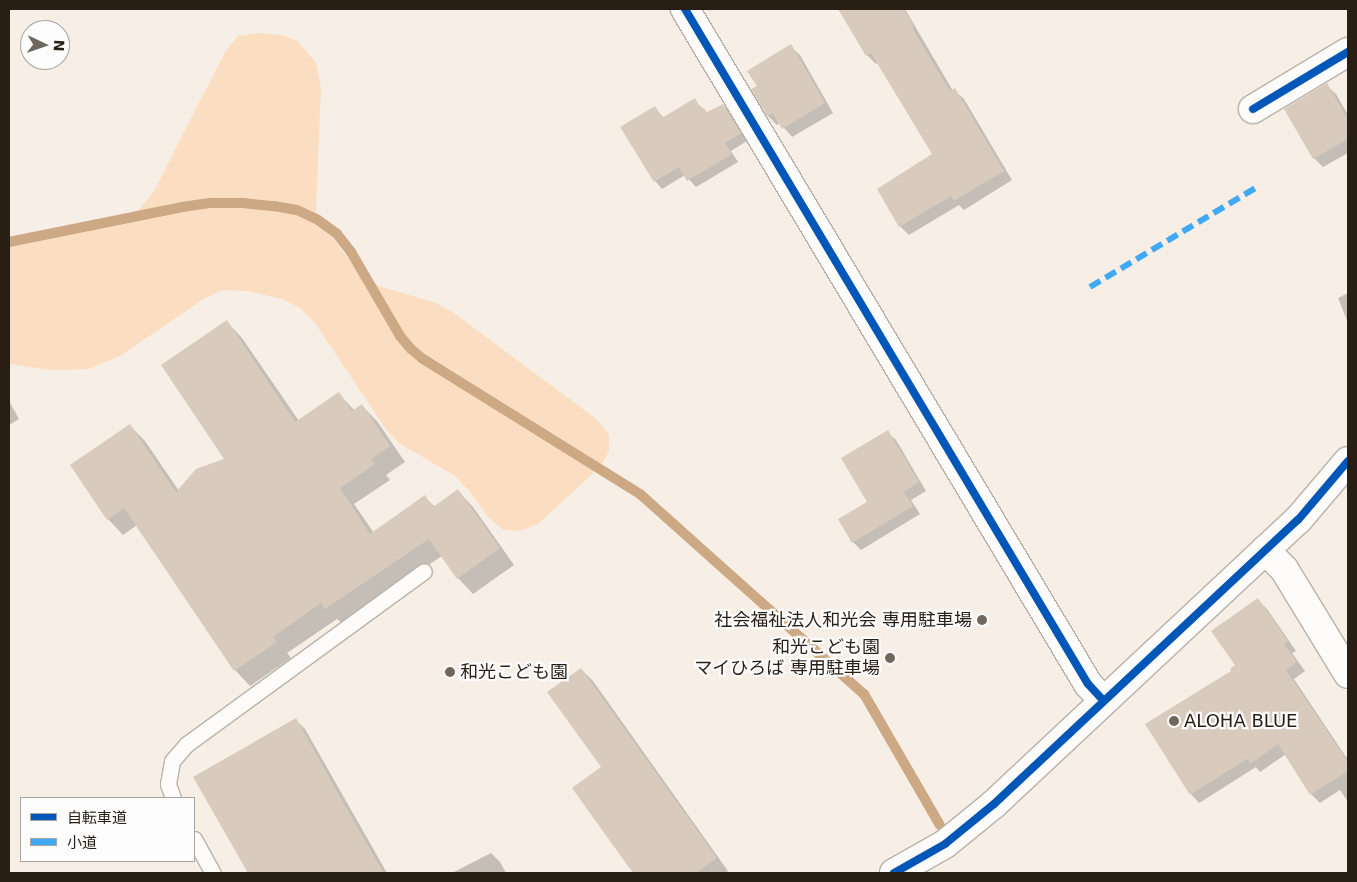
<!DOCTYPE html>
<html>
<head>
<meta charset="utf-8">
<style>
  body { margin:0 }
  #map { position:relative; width:1357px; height:882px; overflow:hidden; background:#f7eee5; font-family:"DejaVu Sans","Noto Sans JP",sans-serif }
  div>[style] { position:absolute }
  .green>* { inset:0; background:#fbdec2 }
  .shadow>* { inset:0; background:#0003 }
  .stream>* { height:10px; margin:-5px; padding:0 5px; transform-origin:5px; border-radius:5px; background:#cca884 }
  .building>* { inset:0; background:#d8cabc }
  .roads { filter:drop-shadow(1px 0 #bab2a9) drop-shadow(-1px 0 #bab2a9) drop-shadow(0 1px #bab2a9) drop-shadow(0 -1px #bab2a9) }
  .service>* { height:15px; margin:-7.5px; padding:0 7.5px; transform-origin:7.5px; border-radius:7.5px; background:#fefcfb }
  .minor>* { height:28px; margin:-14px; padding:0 14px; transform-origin:14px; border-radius:14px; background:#fefcfb }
  .quiet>* { height:6px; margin-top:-3px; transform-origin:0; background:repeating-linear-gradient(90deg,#3fa9f5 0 12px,transparent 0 18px) }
  .cycleway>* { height:8px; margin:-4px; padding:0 4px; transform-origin:4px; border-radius:4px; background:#0057b8 }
  .dots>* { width:14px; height:14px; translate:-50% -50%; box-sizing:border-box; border:2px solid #fdfdfd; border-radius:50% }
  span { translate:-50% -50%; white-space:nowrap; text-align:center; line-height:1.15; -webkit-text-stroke:4.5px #fdfdfd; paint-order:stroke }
  .poi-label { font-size:18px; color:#281e14 }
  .right { translate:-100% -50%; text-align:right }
  .left { translate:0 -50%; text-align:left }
  .frame { position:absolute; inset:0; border:10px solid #281e14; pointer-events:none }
  .legend { position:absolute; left:20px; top:797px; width:175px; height:65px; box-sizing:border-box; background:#fdfdfd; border:1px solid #a8a4a0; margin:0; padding:6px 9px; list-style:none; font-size:15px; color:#281e14 }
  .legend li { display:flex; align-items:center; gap:10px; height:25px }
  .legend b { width:25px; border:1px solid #a8a4a0 }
  .north { position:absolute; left:20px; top:20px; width:50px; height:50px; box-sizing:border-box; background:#fdfdfd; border:1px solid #a8a4a0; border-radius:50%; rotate:93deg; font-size:14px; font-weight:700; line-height:20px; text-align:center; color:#281e14 }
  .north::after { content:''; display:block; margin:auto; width:18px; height:22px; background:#70675d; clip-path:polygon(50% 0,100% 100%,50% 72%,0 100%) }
</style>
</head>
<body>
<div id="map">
  <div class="green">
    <i style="clip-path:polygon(259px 33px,283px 35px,298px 41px,316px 63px,321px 88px,316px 211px,319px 223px,333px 238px,366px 282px,436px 303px,454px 313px,599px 421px,609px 435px,609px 451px,601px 466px,538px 524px,520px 531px,502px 529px,488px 517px,469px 491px,455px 476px,399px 443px,385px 428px,315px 323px,300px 308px,282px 299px,247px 291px,223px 290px,205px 298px,120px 356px,89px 369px,51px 370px,9px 364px,9px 247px,108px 227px,134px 216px,154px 191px,225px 52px,238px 36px)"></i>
  </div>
  <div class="shadow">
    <i style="clip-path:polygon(840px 9px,905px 9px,953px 91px,954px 90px,964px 99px,1012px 180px,964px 210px,959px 205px,909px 235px,900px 226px,933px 155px,878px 63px,876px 64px,867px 55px)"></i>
    <i style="clip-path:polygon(790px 46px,800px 55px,833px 113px,792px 137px,780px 123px,777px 125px,768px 116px,753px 90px,758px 87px)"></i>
    <i style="clip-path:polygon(1326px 85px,1336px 94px,1348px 115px,1348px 153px,1323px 167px,1314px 158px)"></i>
    <i style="clip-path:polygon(694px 100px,707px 113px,723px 105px,731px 113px,747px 141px,731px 151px,738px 162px,696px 187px,685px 175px,662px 189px,655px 181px,654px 107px,664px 118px)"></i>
    <i style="clip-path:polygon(1348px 293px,1348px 323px,1338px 298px)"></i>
    <i style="clip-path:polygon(227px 322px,242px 338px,299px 421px,339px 394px,355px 411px,362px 406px,377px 421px,405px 462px,386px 475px,390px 480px,354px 504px,374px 533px,425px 497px,435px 507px,458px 491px,473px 507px,514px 565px,473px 594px,458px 578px,442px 556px,342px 623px,337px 619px,287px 653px,291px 658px,250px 686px,235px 670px,137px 525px,123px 535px,108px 519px,130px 426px,145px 441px,179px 491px,226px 460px)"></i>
    <i style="clip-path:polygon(9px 401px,19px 419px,9px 425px)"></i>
    <i style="clip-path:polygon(887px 432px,896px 440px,926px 491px,911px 500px,920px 514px,861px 550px,853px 542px,869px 502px)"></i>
    <i style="clip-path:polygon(1258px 600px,1267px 609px,1296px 651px,1292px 653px,1305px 671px,1294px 679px,1346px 757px,1348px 755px,1348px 802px,1340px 790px,1320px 803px,1311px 794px,1286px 754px,1260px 772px,1256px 767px,1199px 803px,1191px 794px)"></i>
    <i style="clip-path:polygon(581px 669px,593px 681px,728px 871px,725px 873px,634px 873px,574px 788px,603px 767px)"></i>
    <i style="clip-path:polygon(296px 720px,305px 729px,387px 873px,249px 873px,195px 777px)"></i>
    <i style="clip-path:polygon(491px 853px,500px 862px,506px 873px,452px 873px)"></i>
  </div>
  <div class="stream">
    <i style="left:9px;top:242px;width:177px;rotate:-11.4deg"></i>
    <i style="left:182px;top:207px;width:30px;rotate:-8deg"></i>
    <i style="left:212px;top:203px;width:31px"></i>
    <i style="left:243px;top:203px;width:31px;rotate:6deg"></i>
    <i style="left:274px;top:206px;width:23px;rotate:10deg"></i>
    <i style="left:297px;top:210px;width:23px;rotate:25deg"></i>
    <i style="left:318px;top:220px;width:24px;rotate:36deg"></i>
    <i style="left:337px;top:234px;width:23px;rotate:52deg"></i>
    <i style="left:351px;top:252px;width:97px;rotate:59.7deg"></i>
    <i style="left:400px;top:336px;width:17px;rotate:50deg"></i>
    <i style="left:411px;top:349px;width:16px;rotate:40deg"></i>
    <i style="left:423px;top:359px;width:256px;rotate:31.9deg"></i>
    <i style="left:640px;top:494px;width:300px;rotate:41.8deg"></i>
    <i style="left:864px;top:694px;width:151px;rotate:59.9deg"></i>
  </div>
  <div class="building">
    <i style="clip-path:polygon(838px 9px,904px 9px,914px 27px,912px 28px,950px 91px,955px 88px,1004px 171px,954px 201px,951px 196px,899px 227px,877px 189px,932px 154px,871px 53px,866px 56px)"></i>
    <i style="clip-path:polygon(791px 44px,825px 103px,782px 129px,773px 113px,767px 116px,751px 89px,757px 86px,747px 71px)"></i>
    <i style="clip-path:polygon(1327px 83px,1348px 120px,1348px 139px,1313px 159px,1284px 109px)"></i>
    <i style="clip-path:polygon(695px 98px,701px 109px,704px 108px,707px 112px,723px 104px,741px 133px,725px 143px,732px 154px,687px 181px,679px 167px,654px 182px,620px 127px,655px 106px,662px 118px)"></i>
    <i style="clip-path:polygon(227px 320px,295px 422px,339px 392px,352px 411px,362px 404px,390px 446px,371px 459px,375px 464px,340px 488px,370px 534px,425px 495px,433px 507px,458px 489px,500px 548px,457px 579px,429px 539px,325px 609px,321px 603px,273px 637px,277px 642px,234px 671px,124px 508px,107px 520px,70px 465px,130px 424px,176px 492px,196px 469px,224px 459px,161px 365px)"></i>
    <i style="clip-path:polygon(888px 430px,919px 482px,904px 492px,913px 506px,852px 543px,838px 519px,867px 502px,841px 458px)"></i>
    <i style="clip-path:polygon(1258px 598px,1288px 641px,1284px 644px,1297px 662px,1286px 670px,1348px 762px,1348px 771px,1310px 795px,1278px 744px,1250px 764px,1247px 759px,1190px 795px,1145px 724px,1231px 671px,1230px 669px,1235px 665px,1211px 631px)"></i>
    <i style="clip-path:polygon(581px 668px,717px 858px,696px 873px,633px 873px,572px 788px,601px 767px,547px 692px)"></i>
    <i style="clip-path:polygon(296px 718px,353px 820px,384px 873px,248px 873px,193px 777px)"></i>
  </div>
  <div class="roads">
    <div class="service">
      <i style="left:173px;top:798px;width:15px;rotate:-110deg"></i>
      <i style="left:168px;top:784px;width:23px;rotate:-80deg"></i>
      <i style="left:172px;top:761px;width:23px;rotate:-49deg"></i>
      <i style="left:187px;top:744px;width:293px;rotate:-36.1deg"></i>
      <i style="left:194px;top:839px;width:39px;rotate:61deg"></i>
    </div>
    <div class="minor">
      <i style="left:685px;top:9px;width:786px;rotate:59.16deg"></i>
      <i style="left:1088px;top:684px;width:23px;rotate:47deg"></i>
      <i style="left:1253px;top:109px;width:111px;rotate:-31deg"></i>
      <i style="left:1265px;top:550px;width:27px;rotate:45deg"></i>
      <i style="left:1284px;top:569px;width:123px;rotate:58.6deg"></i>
      <i style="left:894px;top:873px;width:59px;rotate:-29.6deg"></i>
      <i style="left:945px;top:844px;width:63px;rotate:-39.2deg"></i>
      <i style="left:994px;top:804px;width:416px;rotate:-43.1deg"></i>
      <i style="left:1298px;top:520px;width:77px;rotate:-49.7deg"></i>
    </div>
  </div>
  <div class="quiet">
    <i style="left:1090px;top:287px;width:195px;rotate:-30.9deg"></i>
  </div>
  <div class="cycleway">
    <i style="left:685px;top:9px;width:786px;rotate:59.16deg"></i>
    <i style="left:1088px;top:684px;width:23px;rotate:47deg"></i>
    <i style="left:1253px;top:109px;width:111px;rotate:-31deg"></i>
    <i style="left:894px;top:873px;width:59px;rotate:-29.6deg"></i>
    <i style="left:945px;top:844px;width:63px;rotate:-39.2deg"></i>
    <i style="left:994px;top:804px;width:416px;rotate:-43.1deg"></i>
    <i style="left:1298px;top:520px;width:77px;rotate:-49.7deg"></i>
  </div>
  <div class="dots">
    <i style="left:982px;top:620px;background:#70675d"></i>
    <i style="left:890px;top:658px;background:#70675d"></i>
    <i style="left:450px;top:672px;background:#70675d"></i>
    <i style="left:1174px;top:721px;background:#70675d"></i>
  </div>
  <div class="poi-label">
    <span class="right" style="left:972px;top:620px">社会福祉法人和光会 専用駐車場</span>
    <span class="right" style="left:880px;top:658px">和光こども園<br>マイひろば 専用駐車場</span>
    <span class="left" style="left:460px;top:672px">和光こども園</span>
    <span class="left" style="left:1184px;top:721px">ALOHA BLUE</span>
  </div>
  <div class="frame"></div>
  <ul class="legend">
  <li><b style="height:6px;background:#0057b8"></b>自転車道</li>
  <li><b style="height:6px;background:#3fa9f5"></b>小道</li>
  </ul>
  <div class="north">N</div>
</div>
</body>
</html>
